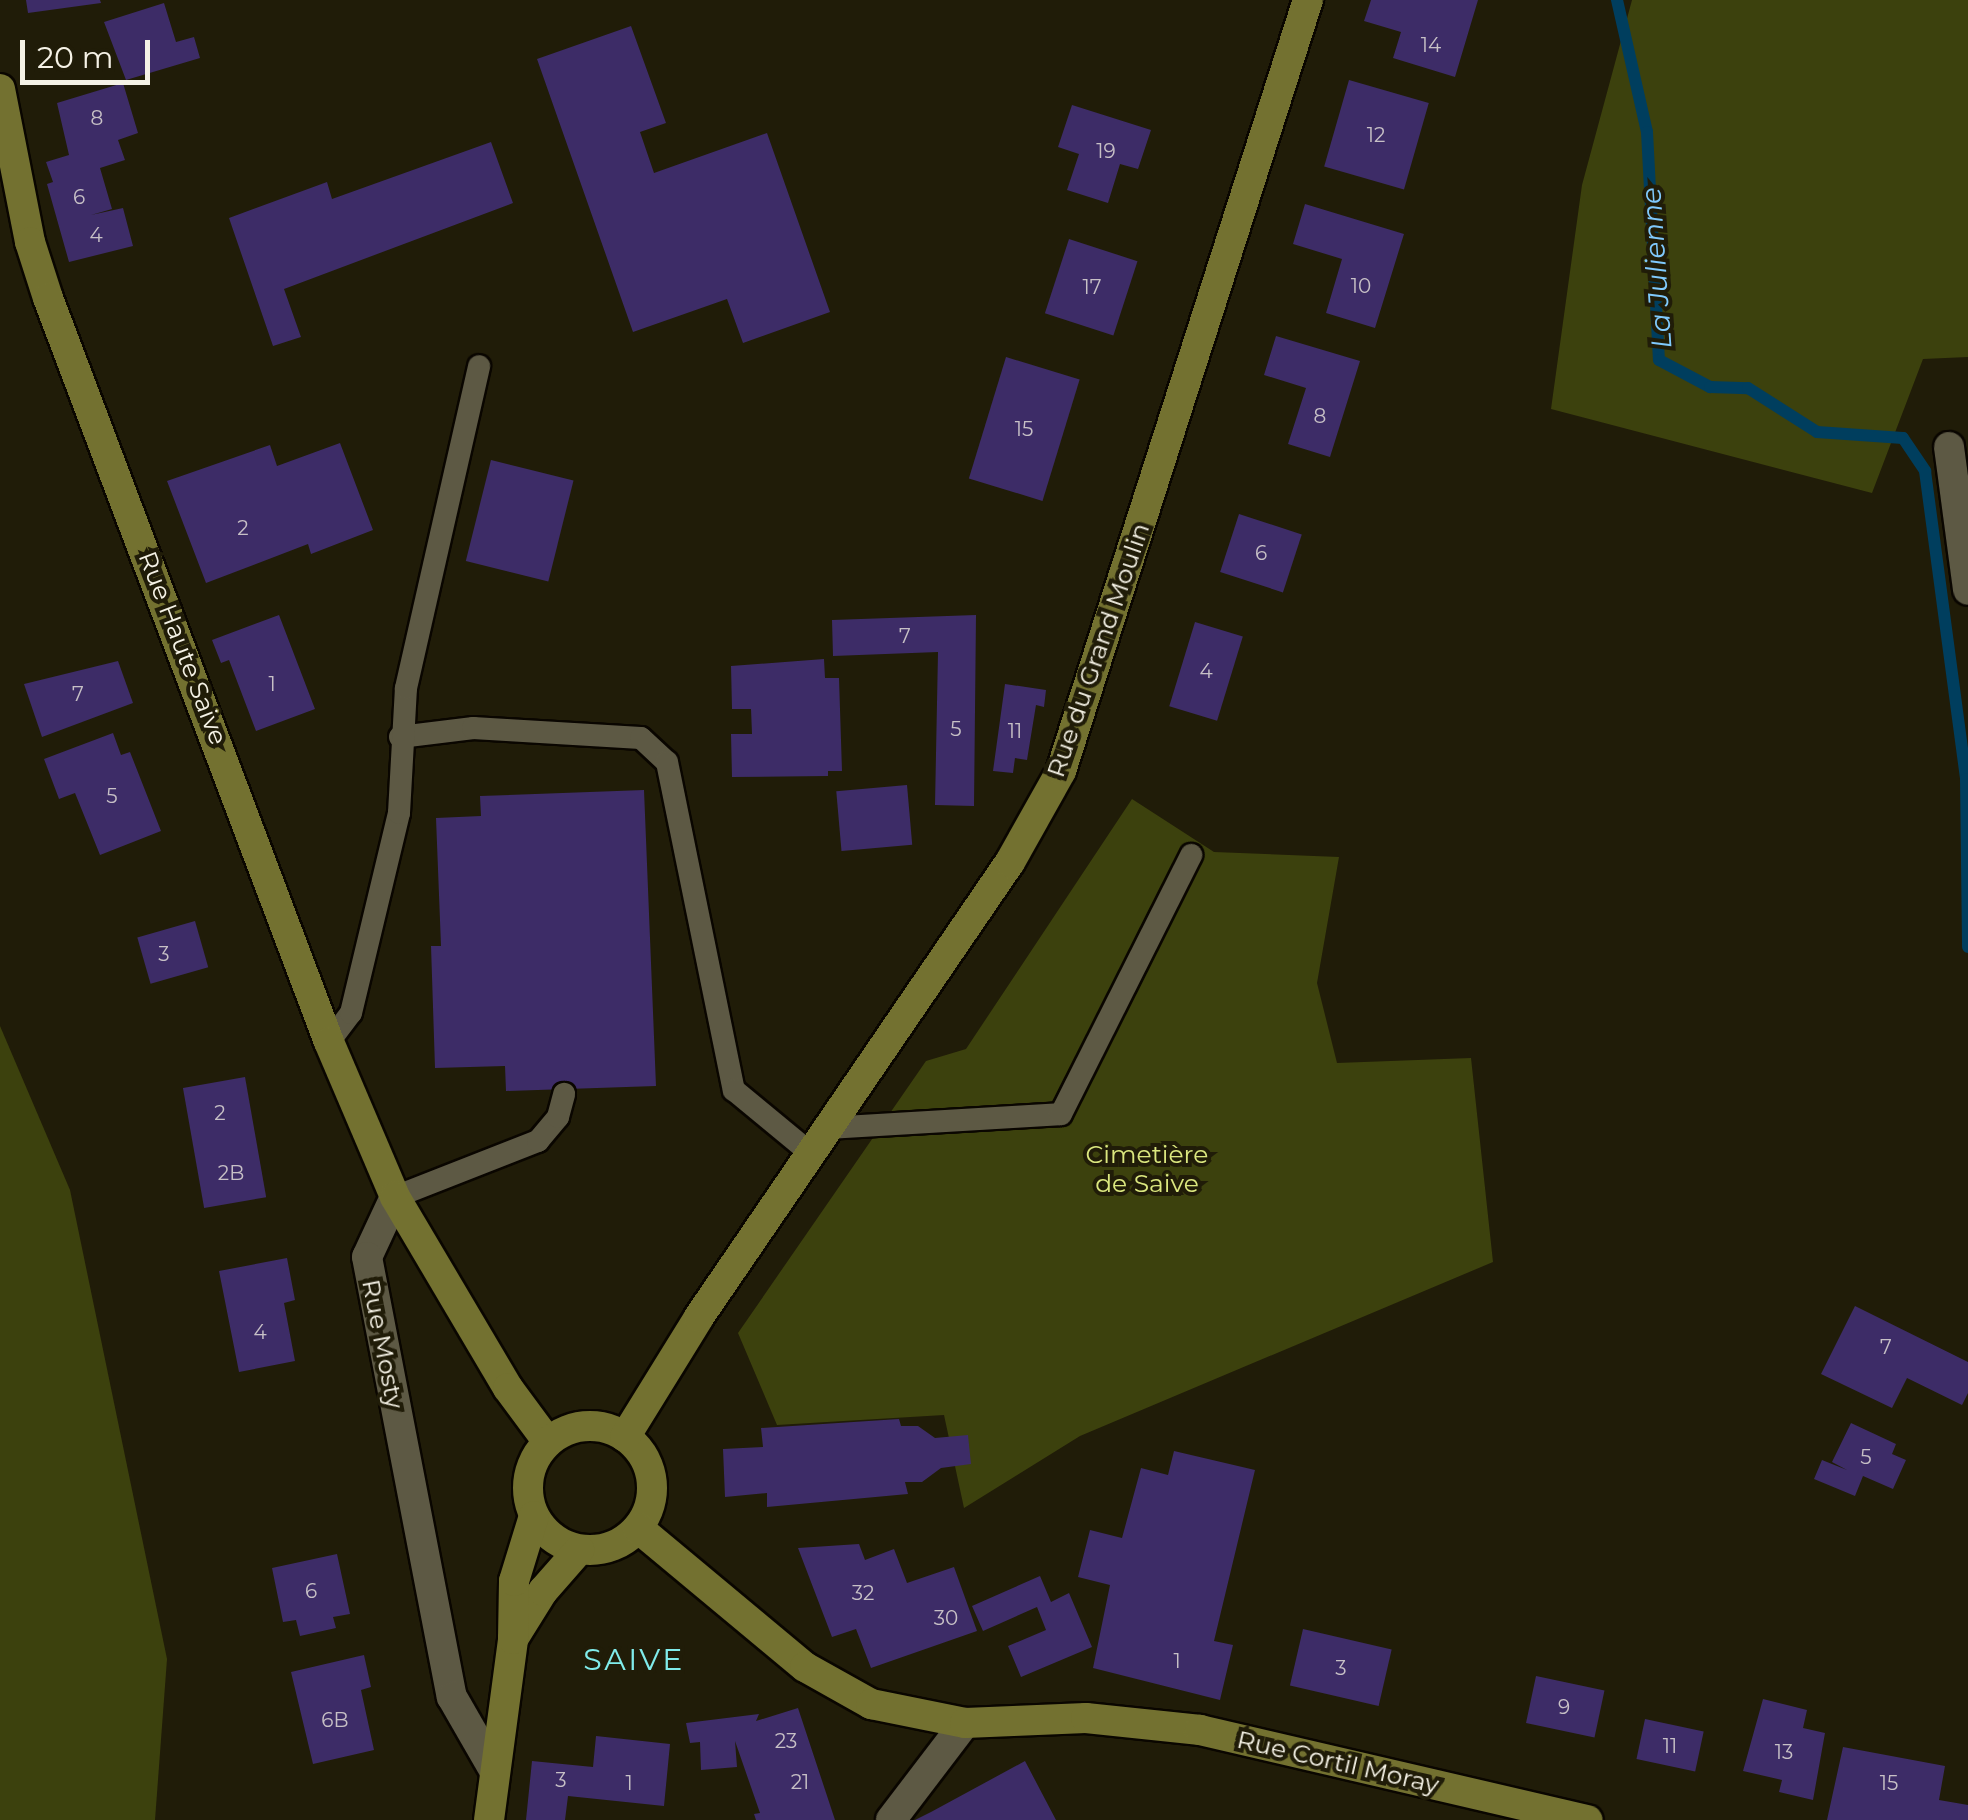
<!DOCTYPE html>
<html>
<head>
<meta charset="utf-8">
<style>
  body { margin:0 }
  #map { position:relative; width:1968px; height:1820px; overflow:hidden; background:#201c08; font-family:Montserrat,sans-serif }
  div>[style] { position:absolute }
  .green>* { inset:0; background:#3c410d }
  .stream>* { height:12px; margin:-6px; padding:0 6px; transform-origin:6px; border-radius:6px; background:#003e5e }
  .building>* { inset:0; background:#3d2c67; transform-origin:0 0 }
  .roads { filter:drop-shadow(2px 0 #0a0600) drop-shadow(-2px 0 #0a0600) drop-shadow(0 2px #0a0600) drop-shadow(0 -2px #0a0600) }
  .lane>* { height:22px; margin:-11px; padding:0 11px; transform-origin:11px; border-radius:11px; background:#5d5944 }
  .street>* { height:30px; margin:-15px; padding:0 15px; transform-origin:15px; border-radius:15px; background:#5d5944 }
  .secondary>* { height:30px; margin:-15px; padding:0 15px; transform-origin:15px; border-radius:15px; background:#737130 }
  .secondary>.ring { margin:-15px; padding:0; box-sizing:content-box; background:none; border:30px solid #737130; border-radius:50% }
  span { translate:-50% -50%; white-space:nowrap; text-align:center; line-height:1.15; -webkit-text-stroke:8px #201c08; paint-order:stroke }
  .number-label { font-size:20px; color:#c7c0c6 }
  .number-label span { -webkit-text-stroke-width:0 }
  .street-label { font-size:25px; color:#f5f2e6 }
  .park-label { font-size:25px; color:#dbe77f }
  .water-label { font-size:28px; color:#80cafd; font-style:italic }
  .quarter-label { font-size:30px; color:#80eceb; letter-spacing:2.5px }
  .scale { position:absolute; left:20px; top:40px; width:130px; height:45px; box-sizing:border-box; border:5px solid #f5f2e6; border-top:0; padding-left:12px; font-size:30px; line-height:35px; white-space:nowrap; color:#f5f2e6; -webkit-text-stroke:8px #201c08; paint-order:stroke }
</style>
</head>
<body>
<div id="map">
  <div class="green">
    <i style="clip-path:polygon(1632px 0,1968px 0,1968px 357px,1923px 359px,1872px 493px,1551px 409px,1582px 185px)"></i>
    <i style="clip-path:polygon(1132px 799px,1214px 852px,1339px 857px,1317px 983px,1337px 1063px,1471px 1058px,1493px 1262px,1080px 1436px,964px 1508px,944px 1415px,777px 1425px,738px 1333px,926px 1061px,966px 1049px)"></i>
    <i style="clip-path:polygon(0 1026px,70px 1190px,167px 1659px,155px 1820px,0 1820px)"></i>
  </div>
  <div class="stream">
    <i style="left:1617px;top:0;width:135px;rotate:77.2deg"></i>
    <i style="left:1647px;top:132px;width:228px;rotate:87deg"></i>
    <i style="left:1659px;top:360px;width:58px;rotate:27.9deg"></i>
    <i style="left:1710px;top:387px;width:38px;rotate:2deg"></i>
    <i style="left:1748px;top:388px;width:82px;rotate:32.5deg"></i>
    <i style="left:1817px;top:432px;width:86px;rotate:4deg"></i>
    <i style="left:1903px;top:438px;width:40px;rotate:56deg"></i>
    <i style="left:1925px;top:471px;width:311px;rotate:82.4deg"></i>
    <i style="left:1966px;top:779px;width:168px;rotate:89.3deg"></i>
  </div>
  <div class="building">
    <i style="clip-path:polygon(26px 0,100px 0,101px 3px,28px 13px)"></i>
    <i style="clip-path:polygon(1371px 0,1478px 0,1455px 77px,1393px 58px,1401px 32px,1364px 21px)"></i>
    <i style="clip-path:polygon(164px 3px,176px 42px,194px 37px,200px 58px,126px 80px,104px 22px)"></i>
    <i style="clip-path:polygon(631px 26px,666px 123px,640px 132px,654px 173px,767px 133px,830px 312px,743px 343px,727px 299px,633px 332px,537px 59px)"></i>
    <i style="left:1349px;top:80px;width:83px;height:90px;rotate:16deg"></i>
    <i style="clip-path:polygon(123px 83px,138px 133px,118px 140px,125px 160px,100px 168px,112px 209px,91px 215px,123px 208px,133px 246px,69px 262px,47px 184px,53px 182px,46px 162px,69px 155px,57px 103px)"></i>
    <i style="clip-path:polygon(1072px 105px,1151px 130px,1138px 169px,1120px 164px,1108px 203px,1067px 190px,1079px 154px,1058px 147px)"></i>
    <i style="clip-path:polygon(491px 142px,513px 203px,284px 289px,301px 337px,273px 346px,229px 218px,327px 182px,332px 199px)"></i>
    <i style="clip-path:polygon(1305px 204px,1404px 234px,1375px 328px,1326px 313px,1342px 259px,1293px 244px)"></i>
    <i style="left:1069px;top:239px;width:72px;height:78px;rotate:18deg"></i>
    <i style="clip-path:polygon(1276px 336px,1360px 361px,1330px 457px,1288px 444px,1306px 388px,1264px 375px)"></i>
    <i style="left:1006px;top:357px;width:77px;height:127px;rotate:17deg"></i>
    <i style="clip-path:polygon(340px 443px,373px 530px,311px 554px,308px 544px,206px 583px,167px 481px,270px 445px,277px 466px)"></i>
    <i style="left:491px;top:460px;width:85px;height:104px;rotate:14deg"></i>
    <i style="left:1239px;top:514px;width:66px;height:61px;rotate:18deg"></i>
    <i style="clip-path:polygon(279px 615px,315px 709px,256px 731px,229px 660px,221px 663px,212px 640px)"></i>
    <i style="clip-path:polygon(976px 615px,974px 806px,935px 805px,938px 652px,833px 656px,832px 620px)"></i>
    <i style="left:1195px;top:622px;width:50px;height:88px;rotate:17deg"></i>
    <i style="clip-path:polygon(824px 659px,825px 678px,839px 678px,842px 771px,828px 771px,828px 776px,732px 777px,731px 734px,752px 734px,751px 709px,732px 709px,731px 666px)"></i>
    <i style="clip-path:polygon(118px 661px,133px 703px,42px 737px,24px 684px)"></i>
    <i style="clip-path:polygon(1005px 684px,1046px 690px,1044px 707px,1036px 705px,1027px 760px,1015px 758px,1013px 773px,993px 771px)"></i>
    <i style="clip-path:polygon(113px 733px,121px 755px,130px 752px,161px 831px,100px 855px,75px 793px,59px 799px,44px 759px)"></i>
    <i style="left:907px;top:785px;width:60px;height:71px;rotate:85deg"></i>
    <i style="clip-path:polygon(644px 790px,656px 1086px,506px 1091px,505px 1066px,435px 1068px,431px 946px,441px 946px,436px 818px,481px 816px,480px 796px)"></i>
    <i style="left:195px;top:921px;width:48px;height:60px;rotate:74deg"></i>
    <i style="left:245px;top:1077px;width:122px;height:63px;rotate:80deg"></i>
    <i style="clip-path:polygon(287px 1258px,295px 1300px,284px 1303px,295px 1361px,239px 1372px,219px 1271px)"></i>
    <i style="clip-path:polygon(1855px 1306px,1968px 1362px,1968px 1393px,1962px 1405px,1907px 1378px,1892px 1408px,1821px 1374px)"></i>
    <i style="clip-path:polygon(899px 1419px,901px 1426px,918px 1426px,935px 1438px,968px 1435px,971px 1464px,941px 1468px,922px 1482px,905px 1482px,908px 1494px,767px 1507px,767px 1493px,725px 1497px,723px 1449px,763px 1447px,761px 1428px)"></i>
    <i style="clip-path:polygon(1851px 1423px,1896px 1444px,1892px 1454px,1906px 1460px,1893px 1489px,1863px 1476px,1855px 1496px,1814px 1479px,1822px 1460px,1847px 1470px,1832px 1462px)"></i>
    <i style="clip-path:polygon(1174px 1451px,1255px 1470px,1214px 1641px,1233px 1645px,1220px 1700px,1093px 1668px,1110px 1585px,1078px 1577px,1090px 1530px,1122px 1538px,1141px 1468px,1168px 1475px)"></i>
    <i style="clip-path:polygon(859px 1544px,865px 1560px,894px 1549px,907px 1583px,954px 1567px,977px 1631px,871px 1668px,856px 1629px,832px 1637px,798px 1548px)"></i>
    <i style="clip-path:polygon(337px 1554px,350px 1614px,333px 1617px,336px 1628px,300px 1636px,296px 1620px,283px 1622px,272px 1568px)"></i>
    <i style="clip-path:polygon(1040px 1576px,1051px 1602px,1069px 1593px,1092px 1647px,1021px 1677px,1008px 1646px,1046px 1630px,1037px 1607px,983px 1631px,972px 1606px)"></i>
    <i style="left:1303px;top:1629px;width:91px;height:58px;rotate:13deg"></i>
    <i style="clip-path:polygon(364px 1655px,371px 1687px,361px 1690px,374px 1750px,313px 1764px,291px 1672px)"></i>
    <i style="left:1536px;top:1676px;width:70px;height:48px;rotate:12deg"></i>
    <i style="clip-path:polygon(1763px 1699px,1807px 1710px,1803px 1728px,1825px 1733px,1813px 1800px,1779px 1792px,1782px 1780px,1743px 1771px)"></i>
    <i style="clip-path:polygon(798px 1708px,835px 1820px,756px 1820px,754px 1814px,760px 1813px,735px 1741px,737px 1767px,701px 1770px,700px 1742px,690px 1743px,686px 1723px,759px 1714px,756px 1721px)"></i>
    <i style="left:1645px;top:1719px;width:60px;height:41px;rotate:12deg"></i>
    <i style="clip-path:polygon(596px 1736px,670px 1744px,664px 1806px,568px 1796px,565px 1820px,526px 1820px,532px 1761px,593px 1767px)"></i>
    <i style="clip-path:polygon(1843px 1747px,1945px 1766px,1939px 1800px,1968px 1805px,1968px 1820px,1827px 1820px)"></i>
    <i style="clip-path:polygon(1025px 1761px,1056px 1820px,915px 1820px,931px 1812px)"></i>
  </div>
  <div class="roads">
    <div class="lane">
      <i style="left:400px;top:737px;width:74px;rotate:-7deg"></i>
      <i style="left:473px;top:728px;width:168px;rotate:3.4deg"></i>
      <i style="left:641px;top:738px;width:35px;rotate:43deg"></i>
      <i style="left:667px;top:762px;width:335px;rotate:78.5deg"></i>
      <i style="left:734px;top:1090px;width:97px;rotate:39.6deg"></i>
      <i style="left:329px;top:1042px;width:36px;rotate:-53deg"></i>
      <i style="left:351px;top:1013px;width:206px;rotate:-76.5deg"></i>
      <i style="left:399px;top:813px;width:125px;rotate:-86.8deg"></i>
      <i style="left:406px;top:688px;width:330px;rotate:-77.2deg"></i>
      <i style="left:826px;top:1128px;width:235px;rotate:-3.4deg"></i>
      <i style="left:1061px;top:1114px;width:290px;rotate:-63.3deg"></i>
      <i style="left:395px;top:1197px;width:154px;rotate:-21.4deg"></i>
      <i style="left:538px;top:1141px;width:31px;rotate:-50deg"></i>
      <i style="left:558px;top:1117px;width:24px;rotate:-75deg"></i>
    </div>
    <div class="street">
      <i style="left:1949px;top:447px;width:144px;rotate:82.4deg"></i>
      <i style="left:395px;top:1197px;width:66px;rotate:115deg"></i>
      <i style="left:367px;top:1257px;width:448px;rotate:79.1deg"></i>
      <i style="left:452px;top:1697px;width:84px;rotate:60.1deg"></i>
      <i style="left:891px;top:1820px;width:122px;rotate:-52.7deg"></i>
    </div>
    <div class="secondary">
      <i style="left:0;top:89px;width:156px;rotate:78.9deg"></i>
      <i style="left:30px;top:242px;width:59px;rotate:72.2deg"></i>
      <i style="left:48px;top:298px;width:795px;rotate:69.31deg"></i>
      <i style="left:329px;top:1042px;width:168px;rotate:66.9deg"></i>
      <i style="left:395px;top:1197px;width:222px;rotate:59.4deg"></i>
      <i style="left:508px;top:1388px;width:67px;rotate:53.5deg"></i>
      <i class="ring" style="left:528px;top:1426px;width:94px;height:94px"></i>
      <i style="left:625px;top:1437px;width:141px;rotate:-58.3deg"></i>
      <i style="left:699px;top:1317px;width:551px;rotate:-55.65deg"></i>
      <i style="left:1010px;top:862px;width:104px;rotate:-60.7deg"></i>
      <i style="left:1061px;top:771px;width:810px;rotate:-72.24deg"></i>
      <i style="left:638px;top:1528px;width:217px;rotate:39.8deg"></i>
      <i style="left:805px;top:1667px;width:76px;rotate:29.3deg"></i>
      <i style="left:871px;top:1704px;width:96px;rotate:11.4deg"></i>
      <i style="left:965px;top:1723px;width:121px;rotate:-2.4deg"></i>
      <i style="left:1086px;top:1718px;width:115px;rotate:6deg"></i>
      <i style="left:1200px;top:1730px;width:398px;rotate:13.1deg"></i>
      <i style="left:513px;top:1639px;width:57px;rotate:-58deg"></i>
      <i style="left:543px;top:1591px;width:55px;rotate:-48.7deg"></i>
      <i style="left:489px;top:1820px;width:183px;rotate:-82.4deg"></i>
      <i style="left:513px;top:1639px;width:58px;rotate:-89deg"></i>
      <i style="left:514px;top:1581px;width:68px;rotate:-72.9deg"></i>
    </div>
  </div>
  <div class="number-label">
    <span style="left:1431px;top:45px">14</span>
    <span style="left:97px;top:118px">8</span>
    <span style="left:1376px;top:135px">12</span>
    <span style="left:1106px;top:151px">19</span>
    <span style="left:79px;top:197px">6</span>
    <span style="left:96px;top:235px">4</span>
    <span style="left:1361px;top:286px">10</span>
    <span style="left:1092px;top:287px">17</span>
    <span style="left:1320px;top:416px">8</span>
    <span style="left:1024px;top:429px">15</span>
    <span style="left:243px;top:528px">2</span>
    <span style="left:1261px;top:553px">6</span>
    <span style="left:905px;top:636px">7</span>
    <span style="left:1206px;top:671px">4</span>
    <span style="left:272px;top:684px">1</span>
    <span style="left:78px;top:694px">7</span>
    <span style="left:956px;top:729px">5</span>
    <span style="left:1015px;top:731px">11</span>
    <span style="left:112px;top:796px">5</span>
    <span style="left:164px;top:954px">3</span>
    <span style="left:220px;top:1113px">2</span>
    <span style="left:231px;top:1173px">2B</span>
    <span style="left:260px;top:1332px">4</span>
    <span style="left:1886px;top:1347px">7</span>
    <span style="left:1866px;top:1457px">5</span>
    <span style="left:311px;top:1591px">6</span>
    <span style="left:863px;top:1593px">32</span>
    <span style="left:946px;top:1618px">30</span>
    <span style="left:1177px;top:1661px">1</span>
    <span style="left:1341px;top:1668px">3</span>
    <span style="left:1564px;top:1707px">9</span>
    <span style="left:335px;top:1720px">6B</span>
    <span style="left:786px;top:1741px">23</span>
    <span style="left:1670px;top:1746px">11</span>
    <span style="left:1784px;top:1752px">13</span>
    <span style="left:561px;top:1780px">3</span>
    <span style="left:800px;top:1782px">21</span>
    <span style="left:629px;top:1783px">1</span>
    <span style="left:1889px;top:1783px">15</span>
  </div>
  <div class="street-label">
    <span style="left:183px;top:648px;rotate:69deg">Rue Haute Saive</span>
    <span style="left:1098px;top:650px;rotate:-71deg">Rue du Grand Moulin</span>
    <span style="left:383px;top:1344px;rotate:79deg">Rue Mosty</span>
    <span style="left:1338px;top:1762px;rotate:13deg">Rue Cortil Moray</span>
  </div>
  <div class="park-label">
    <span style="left:1147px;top:1169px">Cimetière<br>de Saive</span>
  </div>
  <div class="water-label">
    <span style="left:1656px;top:268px;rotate:-94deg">La Julienne</span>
  </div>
  <div class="quarter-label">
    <span style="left:634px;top:1660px">SAIVE</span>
  </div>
  <div class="scale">20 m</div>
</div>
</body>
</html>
